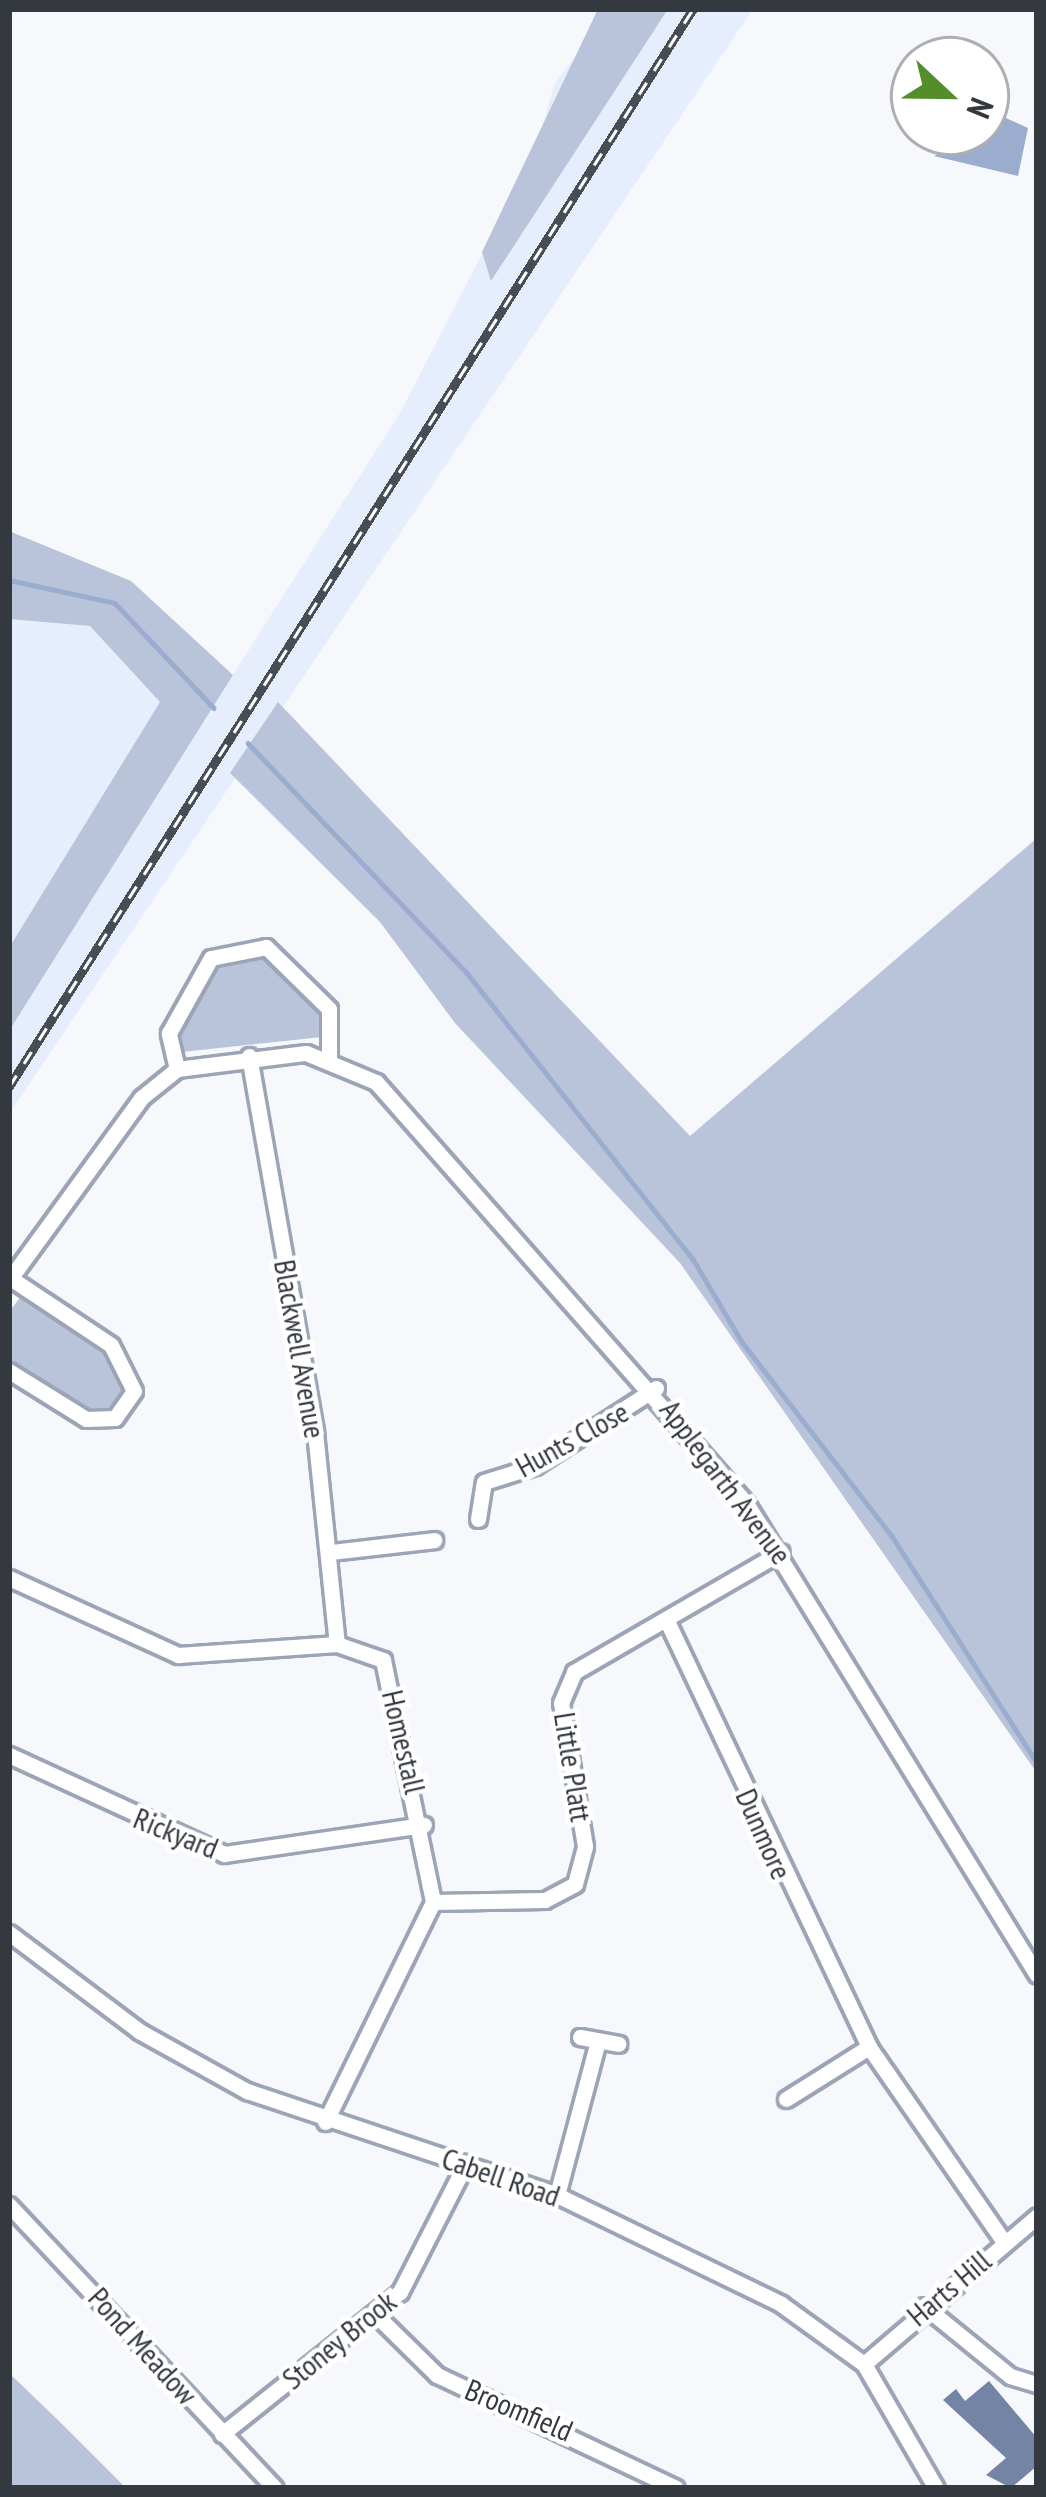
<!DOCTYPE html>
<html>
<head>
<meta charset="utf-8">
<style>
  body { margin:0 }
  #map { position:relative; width:1046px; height:2497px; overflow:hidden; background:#f6f8fb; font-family:"PT Sans Narrow",sans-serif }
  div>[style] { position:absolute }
  .built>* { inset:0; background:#e6eefd }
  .green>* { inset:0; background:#b9c4da }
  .water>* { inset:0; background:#9badcf }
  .stream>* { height:4.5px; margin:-2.25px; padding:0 2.25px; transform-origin:2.25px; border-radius:2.25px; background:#9badcf }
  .building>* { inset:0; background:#7384a5 }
  .roads { filter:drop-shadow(3px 0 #9ca5b6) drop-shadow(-3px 0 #9ca5b6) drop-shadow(0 3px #9ca5b6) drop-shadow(0 -3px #9ca5b6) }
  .street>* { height:15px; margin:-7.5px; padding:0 7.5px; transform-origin:7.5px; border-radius:7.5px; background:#fff }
  .rail>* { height:9px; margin-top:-4.5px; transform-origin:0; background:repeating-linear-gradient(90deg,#fff 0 14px,#484c53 0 28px); box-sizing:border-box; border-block:3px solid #484c53 }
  span { translate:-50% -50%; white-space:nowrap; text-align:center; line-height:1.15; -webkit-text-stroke:9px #fff; paint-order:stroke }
  .street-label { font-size:30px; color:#34383f }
  .frame { position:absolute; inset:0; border:12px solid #34383f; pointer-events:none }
  .north { position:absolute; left:890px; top:36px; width:120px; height:120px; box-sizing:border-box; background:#fff; border:3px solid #aeafb2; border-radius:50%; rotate:112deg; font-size:33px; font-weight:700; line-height:48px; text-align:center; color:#34383f }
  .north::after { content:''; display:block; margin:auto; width:42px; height:54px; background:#548e2b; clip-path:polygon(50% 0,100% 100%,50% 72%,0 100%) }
</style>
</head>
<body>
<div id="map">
  <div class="built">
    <i style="clip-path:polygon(610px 9px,753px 9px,9px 1114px,9px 619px,90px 626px,193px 737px,400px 413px,537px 147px,554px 85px)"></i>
  </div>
  <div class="green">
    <i style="clip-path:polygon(598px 9px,668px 9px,491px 281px,482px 252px)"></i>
    <i style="clip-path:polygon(9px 531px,131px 581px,233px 675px,9px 1031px,9px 948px,160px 702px,90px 626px,9px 619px)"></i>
    <i style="clip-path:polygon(278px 702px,690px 1136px,1037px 838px,1037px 1773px,680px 1263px,455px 1023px,380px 922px,230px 773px)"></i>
    <i style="clip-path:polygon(264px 954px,320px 1013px,322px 1037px,182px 1052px,175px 1038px,217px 964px)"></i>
    <i style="clip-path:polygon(22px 1295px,112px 1360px,125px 1380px,121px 1404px,103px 1416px,77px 1412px,9px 1364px,9px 1312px)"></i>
    <i style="clip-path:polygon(9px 2373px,60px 2422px,126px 2488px,9px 2488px)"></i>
  </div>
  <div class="water">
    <i style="clip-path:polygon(995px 113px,1028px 128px,1018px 176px,934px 156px,986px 132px)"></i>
  </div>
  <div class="stream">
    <i style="left:9px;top:580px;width:108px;rotate:12.2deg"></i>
    <i style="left:115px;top:603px;width:144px;rotate:46.7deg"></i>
    <i style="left:248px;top:743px;width:318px;rotate:46.4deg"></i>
    <i style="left:467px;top:973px;width:365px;rotate:51.7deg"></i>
    <i style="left:693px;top:1259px;width:96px;rotate:59.4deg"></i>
    <i style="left:742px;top:1342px;width:245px;rotate:52.3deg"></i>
    <i style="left:892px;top:1536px;width:269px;rotate:57.4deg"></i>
  </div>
  <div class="building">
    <i style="clip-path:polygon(989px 2381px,1037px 2438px,1037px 2466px,1011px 2488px,986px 2475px,1006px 2458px,943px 2400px,956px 2389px,965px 2401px)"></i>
  </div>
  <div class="roads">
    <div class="street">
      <i style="left:249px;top:1056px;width:382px;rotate:80deg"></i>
      <i style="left:315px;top:1432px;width:213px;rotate:84.1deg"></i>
      <i style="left:177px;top:1069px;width:37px;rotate:-103deg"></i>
      <i style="left:169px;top:1033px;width:86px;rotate:-60.8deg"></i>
      <i style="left:211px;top:958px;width:56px;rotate:-11.3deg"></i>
      <i style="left:266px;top:947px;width:88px;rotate:44.5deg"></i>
      <i style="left:329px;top:1009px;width:50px;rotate:90deg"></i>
      <i style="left:9px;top:1280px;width:225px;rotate:-54deg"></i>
      <i style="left:141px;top:1098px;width:46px;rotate:-38.9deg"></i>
      <i style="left:177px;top:1069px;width:130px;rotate:-7.1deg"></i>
      <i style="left:306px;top:1053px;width:76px;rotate:22.5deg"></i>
      <i style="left:376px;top:1082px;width:560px;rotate:48.69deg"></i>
      <i style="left:746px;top:1503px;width:554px;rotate:58.35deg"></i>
      <i style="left:9px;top:1371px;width:91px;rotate:31.9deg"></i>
      <i style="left:86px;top:1419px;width:29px;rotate:-2deg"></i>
      <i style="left:115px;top:1418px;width:33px;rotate:-55deg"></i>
      <i style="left:134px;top:1391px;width:51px;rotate:-116.6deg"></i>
      <i style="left:111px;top:1345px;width:121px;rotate:-146.4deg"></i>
      <i style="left:478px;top:1519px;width:37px;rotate:-81deg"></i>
      <i style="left:484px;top:1482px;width:53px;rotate:-17.4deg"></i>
      <i style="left:535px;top:1466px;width:144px;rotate:-32.8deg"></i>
      <i style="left:331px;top:1552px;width:104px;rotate:-6.6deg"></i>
      <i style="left:9px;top:1578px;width:186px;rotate:24.5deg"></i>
      <i style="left:178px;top:1655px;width:159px;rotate:-4deg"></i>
      <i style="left:337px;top:1644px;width:49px;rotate:19.2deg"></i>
      <i style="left:383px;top:1660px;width:247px;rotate:78.3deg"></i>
      <i style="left:433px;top:1902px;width:245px;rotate:116.1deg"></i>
      <i style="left:666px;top:1619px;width:474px;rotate:64.6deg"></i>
      <i style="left:869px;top:2047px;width:237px;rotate:55.3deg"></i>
      <i style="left:9px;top:1755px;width:237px;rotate:24.7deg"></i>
      <i style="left:224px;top:1854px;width:202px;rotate:-8.3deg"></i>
      <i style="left:433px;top:1902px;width:112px;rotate:-1deg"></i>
      <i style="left:545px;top:1900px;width:34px;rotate:-28deg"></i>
      <i style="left:575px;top:1884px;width:39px;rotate:-75deg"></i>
      <i style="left:585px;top:1846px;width:145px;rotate:-99.5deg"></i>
      <i style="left:561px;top:1703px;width:34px;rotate:-67deg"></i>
      <i style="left:574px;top:1672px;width:239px;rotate:-30.1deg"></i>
      <i style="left:9px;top:1933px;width:163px;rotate:37deg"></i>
      <i style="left:139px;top:2031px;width:124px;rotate:29.1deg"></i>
      <i style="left:247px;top:2091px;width:327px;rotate:18.5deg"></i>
      <i style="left:557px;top:2195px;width:249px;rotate:25.9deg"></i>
      <i style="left:781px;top:2304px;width:102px;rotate:35.9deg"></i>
      <i style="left:864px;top:2364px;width:143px;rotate:59.9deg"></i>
      <i style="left:580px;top:2037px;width:39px;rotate:10deg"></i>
      <i style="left:786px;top:2099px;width:98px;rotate:-32.1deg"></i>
      <i style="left:557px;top:2195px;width:159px;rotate:-75.1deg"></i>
      <i style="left:9px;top:2205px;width:388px;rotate:46.8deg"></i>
      <i style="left:924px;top:2306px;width:111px;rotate:39.1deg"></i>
      <i style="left:1010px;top:2376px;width:28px;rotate:17deg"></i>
      <i style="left:376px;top:2315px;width:86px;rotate:44.5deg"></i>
      <i style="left:437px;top:2375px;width:264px;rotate:25.3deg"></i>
      <i style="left:864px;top:2364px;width:228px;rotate:-40.5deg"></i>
      <i style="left:222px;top:2434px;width:228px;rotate:-38.6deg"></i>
      <i style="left:400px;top:2292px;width:145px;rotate:-62.9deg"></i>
    </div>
  </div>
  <div class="rail">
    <i style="left:9px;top:1087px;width:1277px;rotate:-57.6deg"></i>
  </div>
  <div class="street-label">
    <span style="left:300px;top:1349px;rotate:80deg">Blackwell Avenue</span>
    <span style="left:572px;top:1439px;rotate:-29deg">Hunts Close</span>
    <span style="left:726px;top:1482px;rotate:53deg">Applegarth Avenue</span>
    <span style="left:404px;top:1742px;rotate:77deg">Homestall</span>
    <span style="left:573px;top:1767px;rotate:81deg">Little Platt</span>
    <span style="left:176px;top:1833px;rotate:22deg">Rickyard</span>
    <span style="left:764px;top:1834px;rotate:66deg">Dunmore</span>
    <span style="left:501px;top:2177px;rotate:19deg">Cabell Road</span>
    <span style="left:949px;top:2288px;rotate:-40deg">Harts Hill</span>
    <span style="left:339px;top:2340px;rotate:-39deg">Stoney Brook</span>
    <span style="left:143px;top:2346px;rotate:48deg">Pond Meadow</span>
    <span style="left:519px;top:2410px;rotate:23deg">Broomfield</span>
  </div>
  <div class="frame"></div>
  <div class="north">N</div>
</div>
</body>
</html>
